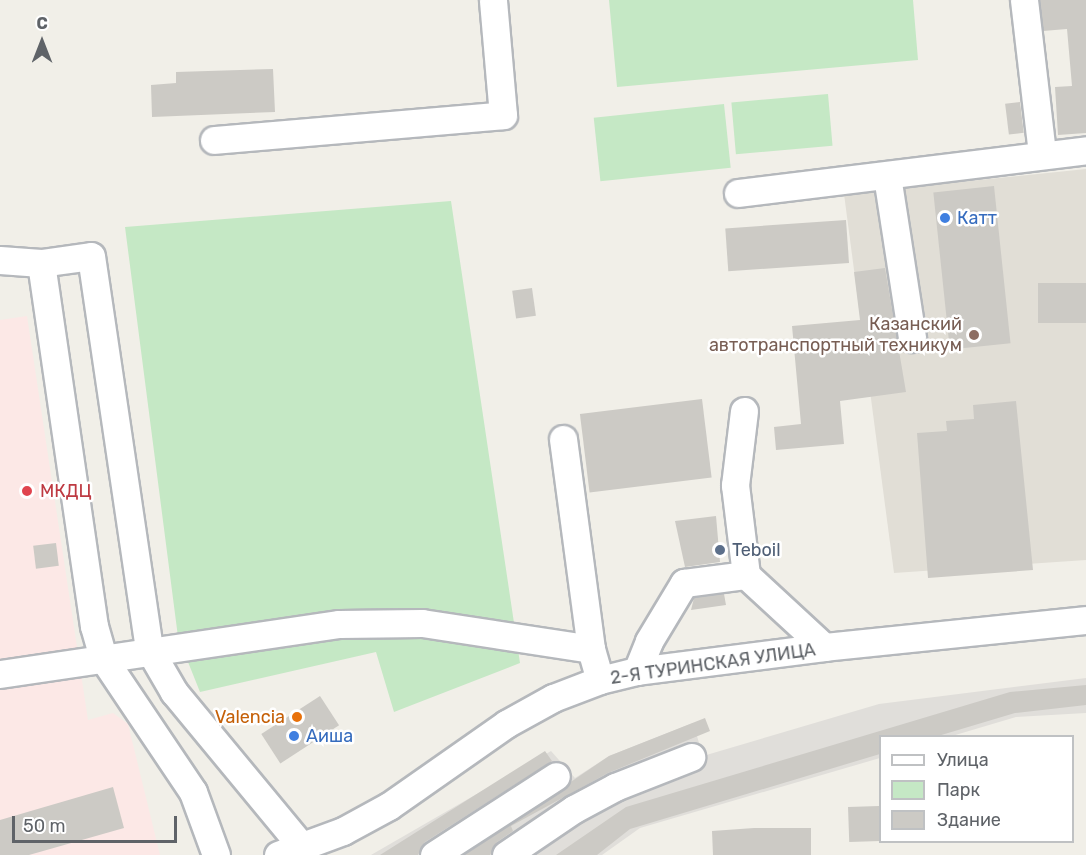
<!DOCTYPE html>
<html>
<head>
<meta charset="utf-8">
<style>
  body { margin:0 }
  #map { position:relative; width:1086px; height:855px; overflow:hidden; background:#f1efe8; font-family:Rubik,sans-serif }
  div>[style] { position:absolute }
  .industrial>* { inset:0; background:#e0deda }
  .education>* { inset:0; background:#e1ded6 }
  .medical>* { inset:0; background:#fce8e6 }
  .green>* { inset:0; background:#c5e8c5; transform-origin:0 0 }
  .building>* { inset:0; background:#cccac5; transform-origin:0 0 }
  .roads { filter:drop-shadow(2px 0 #b5b8bc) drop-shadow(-2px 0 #b5b8bc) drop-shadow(0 2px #b5b8bc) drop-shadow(0 -2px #b5b8bc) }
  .minor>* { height:27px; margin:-13.5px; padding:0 13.5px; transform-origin:13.5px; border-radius:13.5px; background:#fff }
  .dots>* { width:16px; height:16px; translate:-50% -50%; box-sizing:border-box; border:3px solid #fff; border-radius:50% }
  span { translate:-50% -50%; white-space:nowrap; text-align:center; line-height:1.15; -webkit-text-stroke:5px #fff; paint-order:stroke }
  .shop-label { font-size:18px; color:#366cbe }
  .left { translate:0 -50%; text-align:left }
  .education-label { font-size:18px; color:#785e54 }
  .right { translate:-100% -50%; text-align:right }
  .health-label { font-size:18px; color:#be3a42 }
  .service-label { font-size:18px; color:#4e5e75 }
  .street-label { font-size:18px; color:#5f6368 }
  .food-label { font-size:18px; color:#c56008 }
  .legend { position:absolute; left:879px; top:735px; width:195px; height:108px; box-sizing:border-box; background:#fff; border:2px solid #bfc1c3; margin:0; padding:8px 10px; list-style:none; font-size:18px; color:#5f6368 }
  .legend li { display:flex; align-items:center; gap:12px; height:30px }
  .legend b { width:30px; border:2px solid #bfc1c3 }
  .north { position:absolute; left:12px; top:12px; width:60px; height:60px; -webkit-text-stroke:4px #fff; paint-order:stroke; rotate:0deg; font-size:16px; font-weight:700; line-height:24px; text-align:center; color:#5f6368 }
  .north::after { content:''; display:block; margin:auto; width:21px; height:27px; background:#5f6368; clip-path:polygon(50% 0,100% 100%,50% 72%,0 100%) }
  .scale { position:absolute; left:12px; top:816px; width:165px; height:27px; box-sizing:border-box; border:3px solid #5f6368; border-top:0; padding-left:8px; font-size:18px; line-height:21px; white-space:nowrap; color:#5f6368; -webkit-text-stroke:4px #fff; paint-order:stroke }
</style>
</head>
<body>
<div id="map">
  <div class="industrial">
    <i style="clip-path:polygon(1086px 678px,1086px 713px,1016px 717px,952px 736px,880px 736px,880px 758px,640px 828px,602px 855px,371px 855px,551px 751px,575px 778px,609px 756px,693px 723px,703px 756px,879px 704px)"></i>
  </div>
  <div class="education">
    <i style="clip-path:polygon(1086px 169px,1086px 560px,894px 573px,844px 194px)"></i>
  </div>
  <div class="medical">
    <i style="clip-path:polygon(27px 316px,88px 720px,113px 713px,128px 724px,160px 855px,0 855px,0 320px)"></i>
  </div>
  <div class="green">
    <i style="clip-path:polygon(609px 0,913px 0,918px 60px,617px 87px)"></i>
    <i style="left:828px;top:94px;width:52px;height:97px;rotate:85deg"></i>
    <i style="left:724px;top:104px;width:64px;height:131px;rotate:84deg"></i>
    <i style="clip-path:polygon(451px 201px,520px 663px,394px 712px,376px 652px,200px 692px,178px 637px,125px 227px)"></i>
  </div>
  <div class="building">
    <i style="clip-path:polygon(1040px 0,1086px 0,1086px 133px,1058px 135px,1055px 87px,1072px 86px,1067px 29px,1043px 31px)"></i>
    <i style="clip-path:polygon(273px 69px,275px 112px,152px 117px,151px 85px,176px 83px,176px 72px)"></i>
    <i style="left:1020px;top:102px;width:31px;height:15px;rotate:83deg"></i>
    <i style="left:994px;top:186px;width:158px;height:61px;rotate:84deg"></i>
    <i style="left:846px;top:220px;width:43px;height:121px;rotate:86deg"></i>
    <i style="clip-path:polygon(885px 268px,906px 392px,840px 401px,844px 444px,776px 450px,774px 427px,801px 424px,792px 326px,860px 320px,854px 272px)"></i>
    <i style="left:1086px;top:283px;width:40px;height:48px;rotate:90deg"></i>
    <i style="left:532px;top:288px;width:28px;height:20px;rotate:82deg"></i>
    <i style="left:702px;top:399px;width:79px;height:123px;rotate:83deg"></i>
    <i style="clip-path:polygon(1016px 401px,1033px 570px,928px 578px,917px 433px,947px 431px,946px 421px,974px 419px,973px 405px)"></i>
    <i style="clip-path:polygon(716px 516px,720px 562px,685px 567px,675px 521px)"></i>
    <i style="left:56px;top:543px;width:23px;height:23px;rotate:83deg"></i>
    <i style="clip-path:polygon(724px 594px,726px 605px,691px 610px,694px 598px)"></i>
    <i style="clip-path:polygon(1086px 685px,1086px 705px,1015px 713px,938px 736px,880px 736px,880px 754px,630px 829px,597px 855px,556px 855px,626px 807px,1010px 692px)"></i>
    <i style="left:320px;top:696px;width:35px;height:70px;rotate:57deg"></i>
    <i style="clip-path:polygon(705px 718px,710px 731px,608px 773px,511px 826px,513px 831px,497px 842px,490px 855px,463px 855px,609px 756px)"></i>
    <i style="clip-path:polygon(545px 751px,552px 761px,425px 842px,418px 855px,380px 855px)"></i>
    <i style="clip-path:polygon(113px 787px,124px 828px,29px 855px,0 855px,0 820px)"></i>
    <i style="left:879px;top:806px;width:35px;height:31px;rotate:88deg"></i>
    <i style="clip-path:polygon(754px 828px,811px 828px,811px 855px,713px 855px,712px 831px)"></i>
  </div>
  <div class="roads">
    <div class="minor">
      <i style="left:1024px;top:0;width:155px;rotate:83.3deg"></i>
      <i style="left:214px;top:140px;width:290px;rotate:-4.9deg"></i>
      <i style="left:503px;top:115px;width:115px;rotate:-95deg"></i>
      <i style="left:887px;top:176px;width:164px;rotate:81.2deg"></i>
      <i style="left:738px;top:193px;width:351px;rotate:-7deg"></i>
      <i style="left:0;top:260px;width:41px;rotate:4.2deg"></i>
      <i style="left:41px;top:263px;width:50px;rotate:-8deg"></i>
      <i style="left:91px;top:256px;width:397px;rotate:81.6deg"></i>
      <i style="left:149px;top:649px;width:50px;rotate:59.8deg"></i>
      <i style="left:174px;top:692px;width:201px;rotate:50.4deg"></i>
      <i style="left:41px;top:263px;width:367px;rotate:81.7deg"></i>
      <i style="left:94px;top:626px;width:33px;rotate:74deg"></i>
      <i style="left:103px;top:658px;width:161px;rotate:56.1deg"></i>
      <i style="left:193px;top:792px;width:67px;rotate:69.9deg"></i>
      <i style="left:744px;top:411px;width:75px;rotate:96.9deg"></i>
      <i style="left:735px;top:485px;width:91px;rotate:83deg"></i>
      <i style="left:563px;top:439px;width:212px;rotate:82.4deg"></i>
      <i style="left:637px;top:671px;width:32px;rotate:-68deg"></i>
      <i style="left:649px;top:641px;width:68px;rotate:-58.9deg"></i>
      <i style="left:684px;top:583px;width:63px;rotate:-7.4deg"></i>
      <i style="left:746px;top:575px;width:106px;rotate:42.7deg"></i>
      <i style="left:0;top:674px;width:343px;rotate:-8.4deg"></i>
      <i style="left:339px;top:624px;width:83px;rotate:-0.7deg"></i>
      <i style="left:422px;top:623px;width:171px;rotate:8.7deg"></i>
      <i style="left:591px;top:649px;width:32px;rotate:74deg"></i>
      <i style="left:278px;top:855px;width:69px;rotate:-20.3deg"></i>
      <i style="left:343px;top:831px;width:52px;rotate:-28.5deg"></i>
      <i style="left:389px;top:806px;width:143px;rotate:-35deg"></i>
      <i style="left:506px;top:724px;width:54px;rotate:-29deg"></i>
      <i style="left:553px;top:698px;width:50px;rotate:-21deg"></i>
      <i style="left:600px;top:680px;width:38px;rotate:-14deg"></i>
      <i style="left:637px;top:671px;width:189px;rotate:-7.3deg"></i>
      <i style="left:824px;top:647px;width:263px;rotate:-5.9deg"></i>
      <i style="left:434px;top:855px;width:145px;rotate:-32.9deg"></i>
      <i style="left:506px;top:855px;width:82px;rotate:-34.1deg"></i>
      <i style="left:574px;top:809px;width:47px;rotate:-28.2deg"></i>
      <i style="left:615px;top:787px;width:82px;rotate:-21.5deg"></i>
    </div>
  </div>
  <div class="dots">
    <i style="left:945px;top:218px;background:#3f7fe0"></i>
    <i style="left:974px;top:335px;background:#8d6e63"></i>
    <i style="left:27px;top:491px;background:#e0444e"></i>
    <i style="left:720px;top:550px;background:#5c6f8a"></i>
    <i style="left:297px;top:717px;background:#e8710a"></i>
    <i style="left:294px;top:736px;background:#3f7fe0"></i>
  </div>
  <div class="shop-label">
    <span class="left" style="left:957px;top:218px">Катт</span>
    <span class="left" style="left:306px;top:736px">Аиша</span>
  </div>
  <div class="education-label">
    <span class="right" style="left:962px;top:335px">Казанский<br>автотранспортный техникум</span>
  </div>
  <div class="health-label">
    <span class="left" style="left:40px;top:491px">МКДЦ</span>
  </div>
  <div class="service-label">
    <span class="left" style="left:732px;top:550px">Teboil</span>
  </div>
  <div class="street-label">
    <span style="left:713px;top:664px;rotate:-8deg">2-Я ТУРИНСКАЯ УЛИЦА</span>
  </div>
  <div class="food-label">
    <span class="right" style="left:285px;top:717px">Valencia</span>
  </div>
  <ul class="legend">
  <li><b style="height:8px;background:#fff"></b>Улица</li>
  <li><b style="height:16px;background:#c5e8c5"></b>Парк</li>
  <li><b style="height:16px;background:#cccac5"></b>Здание</li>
  </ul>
  <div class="north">С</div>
  <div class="scale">50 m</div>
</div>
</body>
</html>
